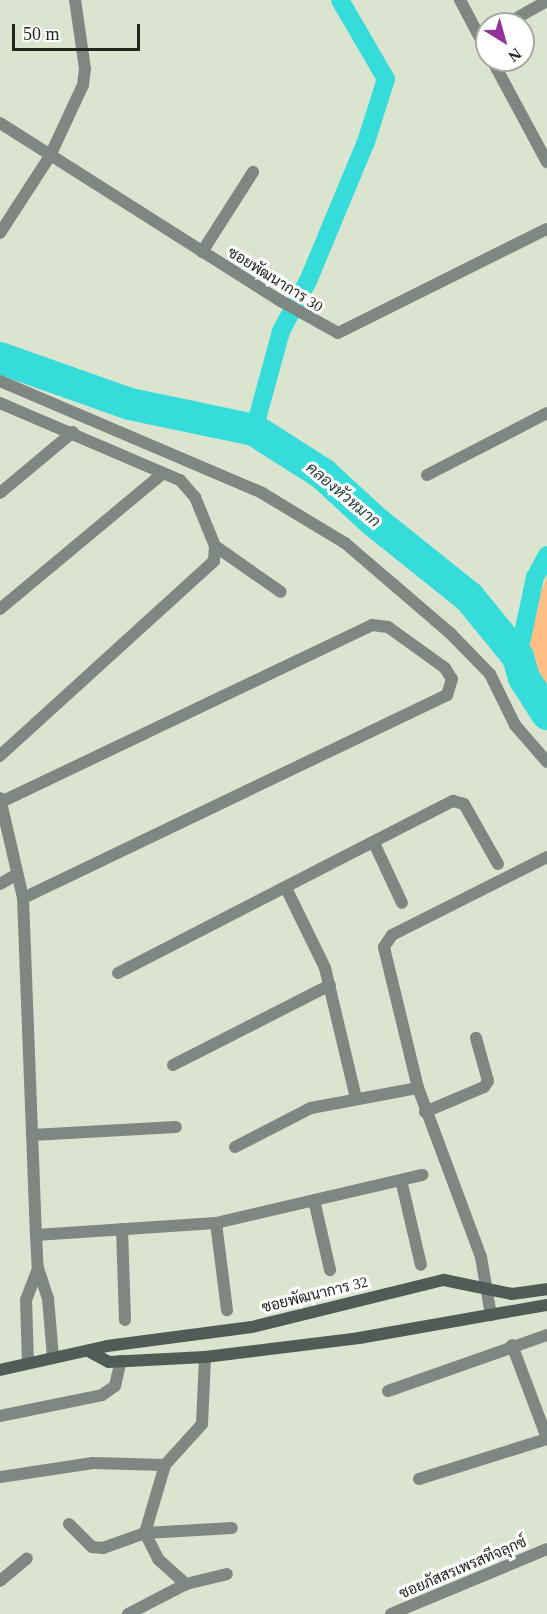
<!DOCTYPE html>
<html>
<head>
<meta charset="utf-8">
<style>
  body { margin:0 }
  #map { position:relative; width:547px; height:1614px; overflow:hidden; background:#dae4cf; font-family:"Times New Roman",Sarabun,serif }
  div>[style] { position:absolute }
  .green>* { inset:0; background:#febe84 }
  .canal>* { height:18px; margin:-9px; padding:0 9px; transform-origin:9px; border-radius:9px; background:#35dcd9 }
  .river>* { height:32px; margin:-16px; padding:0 16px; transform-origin:16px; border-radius:16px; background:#35dcd9 }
  .street>* { height:12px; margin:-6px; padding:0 6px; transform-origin:6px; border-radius:6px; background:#7e8782 }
  .secondary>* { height:12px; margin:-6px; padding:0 6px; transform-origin:6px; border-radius:6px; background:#505d56 }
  span { translate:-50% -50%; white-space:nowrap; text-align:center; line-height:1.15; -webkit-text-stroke:6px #fff; paint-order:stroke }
  .street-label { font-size:15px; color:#23271f }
  .water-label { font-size:16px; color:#253f3e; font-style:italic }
  .north { position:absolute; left:475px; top:12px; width:60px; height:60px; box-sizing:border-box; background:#fff; border:2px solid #a7a9a5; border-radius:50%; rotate:143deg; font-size:16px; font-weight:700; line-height:24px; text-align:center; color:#23271f }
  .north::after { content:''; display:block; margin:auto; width:21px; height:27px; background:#93329a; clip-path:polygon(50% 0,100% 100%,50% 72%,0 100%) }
  .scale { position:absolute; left:12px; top:24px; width:128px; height:27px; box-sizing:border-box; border:3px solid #23271f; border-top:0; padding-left:8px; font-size:18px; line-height:21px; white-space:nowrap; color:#23271f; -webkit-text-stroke:4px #fff; paint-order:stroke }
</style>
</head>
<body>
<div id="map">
  <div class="green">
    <i style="clip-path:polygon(547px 576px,547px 707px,520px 648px)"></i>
  </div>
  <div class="canal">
    <i style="left:254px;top:430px;width:103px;rotate:-74.7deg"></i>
    <i style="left:281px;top:331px;width:57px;rotate:-61.6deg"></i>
    <i style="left:308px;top:281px;width:151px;rotate:-67.4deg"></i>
    <i style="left:366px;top:142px;width:66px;rotate:-72.4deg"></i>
    <i style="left:386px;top:79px;width:91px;rotate:-120.2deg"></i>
    <i style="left:518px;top:657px;width:82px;rotate:-78deg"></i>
    <i style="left:535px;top:577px;width:25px;rotate:-61deg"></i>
  </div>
  <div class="river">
    <i style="left:0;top:358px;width:138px;rotate:19.5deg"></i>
    <i style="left:130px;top:404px;width:127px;rotate:11.8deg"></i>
    <i style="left:254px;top:430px;width:82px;rotate:32.5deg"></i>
    <i style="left:323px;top:474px;width:69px;rotate:42.7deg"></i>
    <i style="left:374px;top:521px;width:122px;rotate:38.7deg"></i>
    <i style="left:469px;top:597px;width:77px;rotate:50.8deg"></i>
    <i style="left:518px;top:657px;width:22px;rotate:74deg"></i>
    <i style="left:524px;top:678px;width:43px;rotate:57.4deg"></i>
  </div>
  <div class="street">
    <i style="left:460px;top:0;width:58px;rotate:62.1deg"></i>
    <i style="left:506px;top:24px;width:47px;rotate:-29.3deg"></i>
    <i style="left:492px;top:60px;width:116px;rotate:61.7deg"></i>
    <i style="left:0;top:123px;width:333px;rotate:32.4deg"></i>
    <i style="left:281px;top:301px;width:65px;rotate:29.3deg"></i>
    <i style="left:338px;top:333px;width:233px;rotate:-26.5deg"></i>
    <i style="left:0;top:233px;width:92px;rotate:-57deg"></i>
    <i style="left:50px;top:156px;width:78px;rotate:-65.1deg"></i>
    <i style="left:83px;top:85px;width:16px;rotate:-83deg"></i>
    <i style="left:85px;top:69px;width:70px;rotate:-98.2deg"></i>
    <i style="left:202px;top:252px;width:95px;rotate:-57.5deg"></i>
    <i style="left:0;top:381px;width:285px;rotate:23.1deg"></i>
    <i style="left:262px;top:493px;width:97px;rotate:31.1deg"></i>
    <i style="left:345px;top:543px;width:140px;rotate:40.6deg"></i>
    <i style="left:451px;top:634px;width:56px;rotate:45.7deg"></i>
    <i style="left:490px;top:674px;width:57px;rotate:63.9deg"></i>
    <i style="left:515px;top:725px;width:49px;rotate:49.1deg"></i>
    <i style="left:0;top:403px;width:196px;rotate:23.2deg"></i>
    <i style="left:180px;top:480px;width:23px;rotate:49deg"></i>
    <i style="left:195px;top:497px;width:53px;rotate:67.8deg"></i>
    <i style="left:215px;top:546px;width:15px;rotate:94deg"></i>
    <i style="left:214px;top:561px;width:290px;rotate:137.7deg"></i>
    <i style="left:427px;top:475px;width:135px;rotate:-27.3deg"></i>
    <i style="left:0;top:493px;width:95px;rotate:-39.9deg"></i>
    <i style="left:215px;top:546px;width:80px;rotate:34.9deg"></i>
    <i style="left:0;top:609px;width:212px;rotate:-39.8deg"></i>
    <i style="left:0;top:798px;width:103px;rotate:77deg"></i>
    <i style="left:23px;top:898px;width:337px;rotate:87.8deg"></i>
    <i style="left:36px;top:1235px;width:33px;rotate:87deg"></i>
    <i style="left:38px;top:1268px;width:32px;rotate:72deg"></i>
    <i style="left:48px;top:1298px;width:60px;rotate:85.2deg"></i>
    <i style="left:1px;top:802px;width:411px;rotate:-25.5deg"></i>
    <i style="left:372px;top:625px;width:16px;rotate:7deg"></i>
    <i style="left:388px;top:627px;width:70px;rotate:35.7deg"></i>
    <i style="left:445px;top:668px;width:13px;rotate:58deg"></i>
    <i style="left:452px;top:679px;width:17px;rotate:107deg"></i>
    <i style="left:447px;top:695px;width:470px;rotate:154.4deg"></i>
    <i style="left:374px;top:843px;width:66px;rotate:65deg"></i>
    <i style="left:0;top:884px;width:20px;rotate:-30deg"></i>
    <i style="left:286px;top:888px;width:89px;rotate:64deg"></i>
    <i style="left:325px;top:968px;width:134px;rotate:76.6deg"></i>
    <i style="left:118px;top:973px;width:377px;rotate:-27.2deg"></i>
    <i style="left:453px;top:801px;width:11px;rotate:15deg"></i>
    <i style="left:464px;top:804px;width:69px;rotate:60.5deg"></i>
    <i style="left:173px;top:1065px;width:176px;rotate:-27deg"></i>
    <i style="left:425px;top:1112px;width:64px;rotate:-23deg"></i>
    <i style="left:484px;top:1087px;width:7px;rotate:-56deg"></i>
    <i style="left:488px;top:1081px;width:45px;rotate:-105.6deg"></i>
    <i style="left:32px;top:1135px;width:144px;rotate:-3.2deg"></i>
    <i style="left:235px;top:1147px;width:85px;rotate:-27.2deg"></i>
    <i style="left:311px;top:1108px;width:109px;rotate:-10.6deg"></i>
    <i style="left:401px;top:1180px;width:87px;rotate:76.8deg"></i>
    <i style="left:314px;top:1200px;width:72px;rotate:77.1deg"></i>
    <i style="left:216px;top:1223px;width:88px;rotate:82.8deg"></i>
    <i style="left:122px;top:1229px;width:91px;rotate:88.1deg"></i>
    <i style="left:36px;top:1235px;width:180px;rotate:-3.8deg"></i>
    <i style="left:216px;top:1223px;width:212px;rotate:-13.1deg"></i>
    <i style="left:491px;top:1315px;width:59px;rotate:-99.8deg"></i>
    <i style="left:481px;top:1257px;width:180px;rotate:-110.4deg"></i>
    <i style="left:418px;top:1088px;width:145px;rotate:-103.6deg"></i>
    <i style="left:384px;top:947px;width:14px;rotate:-56deg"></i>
    <i style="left:392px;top:935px;width:174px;rotate:-26.7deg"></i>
    <i style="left:512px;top:1345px;width:99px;rotate:69.4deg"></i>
    <i style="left:28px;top:1363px;width:63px;rotate:-91.8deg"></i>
    <i style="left:26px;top:1300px;width:34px;rotate:-69deg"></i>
    <i style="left:388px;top:1391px;width:169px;rotate:-19.4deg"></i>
    <i style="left:0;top:1416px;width:104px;rotate:-11.6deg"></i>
    <i style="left:102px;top:1395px;width:16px;rotate:-35deg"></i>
    <i style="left:115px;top:1386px;width:26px;rotate:-77deg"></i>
    <i style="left:165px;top:1465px;width:71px;rotate:106.4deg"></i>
    <i style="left:145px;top:1533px;width:29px;rotate:63deg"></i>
    <i style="left:158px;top:1559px;width:38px;rotate:42deg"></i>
    <i style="left:186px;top:1584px;width:42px;rotate:-13.7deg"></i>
    <i style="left:0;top:1477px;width:94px;rotate:-8.6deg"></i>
    <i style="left:93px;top:1463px;width:72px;rotate:1.6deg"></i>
    <i style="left:165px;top:1465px;width:55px;rotate:-47.9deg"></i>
    <i style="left:202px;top:1424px;width:67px;rotate:-87.4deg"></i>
    <i style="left:419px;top:1479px;width:134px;rotate:-17.4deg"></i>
    <i style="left:69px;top:1524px;width:33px;rotate:45deg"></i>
    <i style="left:92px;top:1547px;width:11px;rotate:5deg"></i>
    <i style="left:103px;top:1548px;width:45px;rotate:-19.7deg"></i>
    <i style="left:145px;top:1533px;width:87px;rotate:-3.3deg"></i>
    <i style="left:0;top:1581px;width:35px;rotate:-40deg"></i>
    <i style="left:128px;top:1614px;width:65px;rotate:-27.3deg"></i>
    <i style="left:391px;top:1614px;width:169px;rotate:-22.6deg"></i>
  </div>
  <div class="secondary">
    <i style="left:90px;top:1352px;width:21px;rotate:28deg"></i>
    <i style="left:109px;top:1362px;width:96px;rotate:-3deg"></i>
    <i style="left:205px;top:1357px;width:155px;rotate:-7deg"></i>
    <i style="left:359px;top:1338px;width:191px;rotate:-10deg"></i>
    <i style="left:0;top:1370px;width:110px;rotate:-12.6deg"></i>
    <i style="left:107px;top:1346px;width:146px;rotate:-7.5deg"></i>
    <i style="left:252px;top:1327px;width:198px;rotate:-13.8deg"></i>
    <i style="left:444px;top:1280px;width:69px;rotate:11.6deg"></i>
    <i style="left:512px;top:1294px;width:35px;rotate:-8deg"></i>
  </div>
  <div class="street-label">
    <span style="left:275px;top:280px;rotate:32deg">ซอยพัฒนาการ 30</span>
    <span style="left:315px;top:1295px;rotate:-14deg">ซอยพัฒนาการ 32</span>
    <span style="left:463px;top:1568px;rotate:-23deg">ซอยภัสสรเพรสทีจลุกซ์</span>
  </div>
  <div class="water-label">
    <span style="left:343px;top:495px;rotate:40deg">คลองหัวหมาก</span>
  </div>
  <div class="north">N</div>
  <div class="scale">50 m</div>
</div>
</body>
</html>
